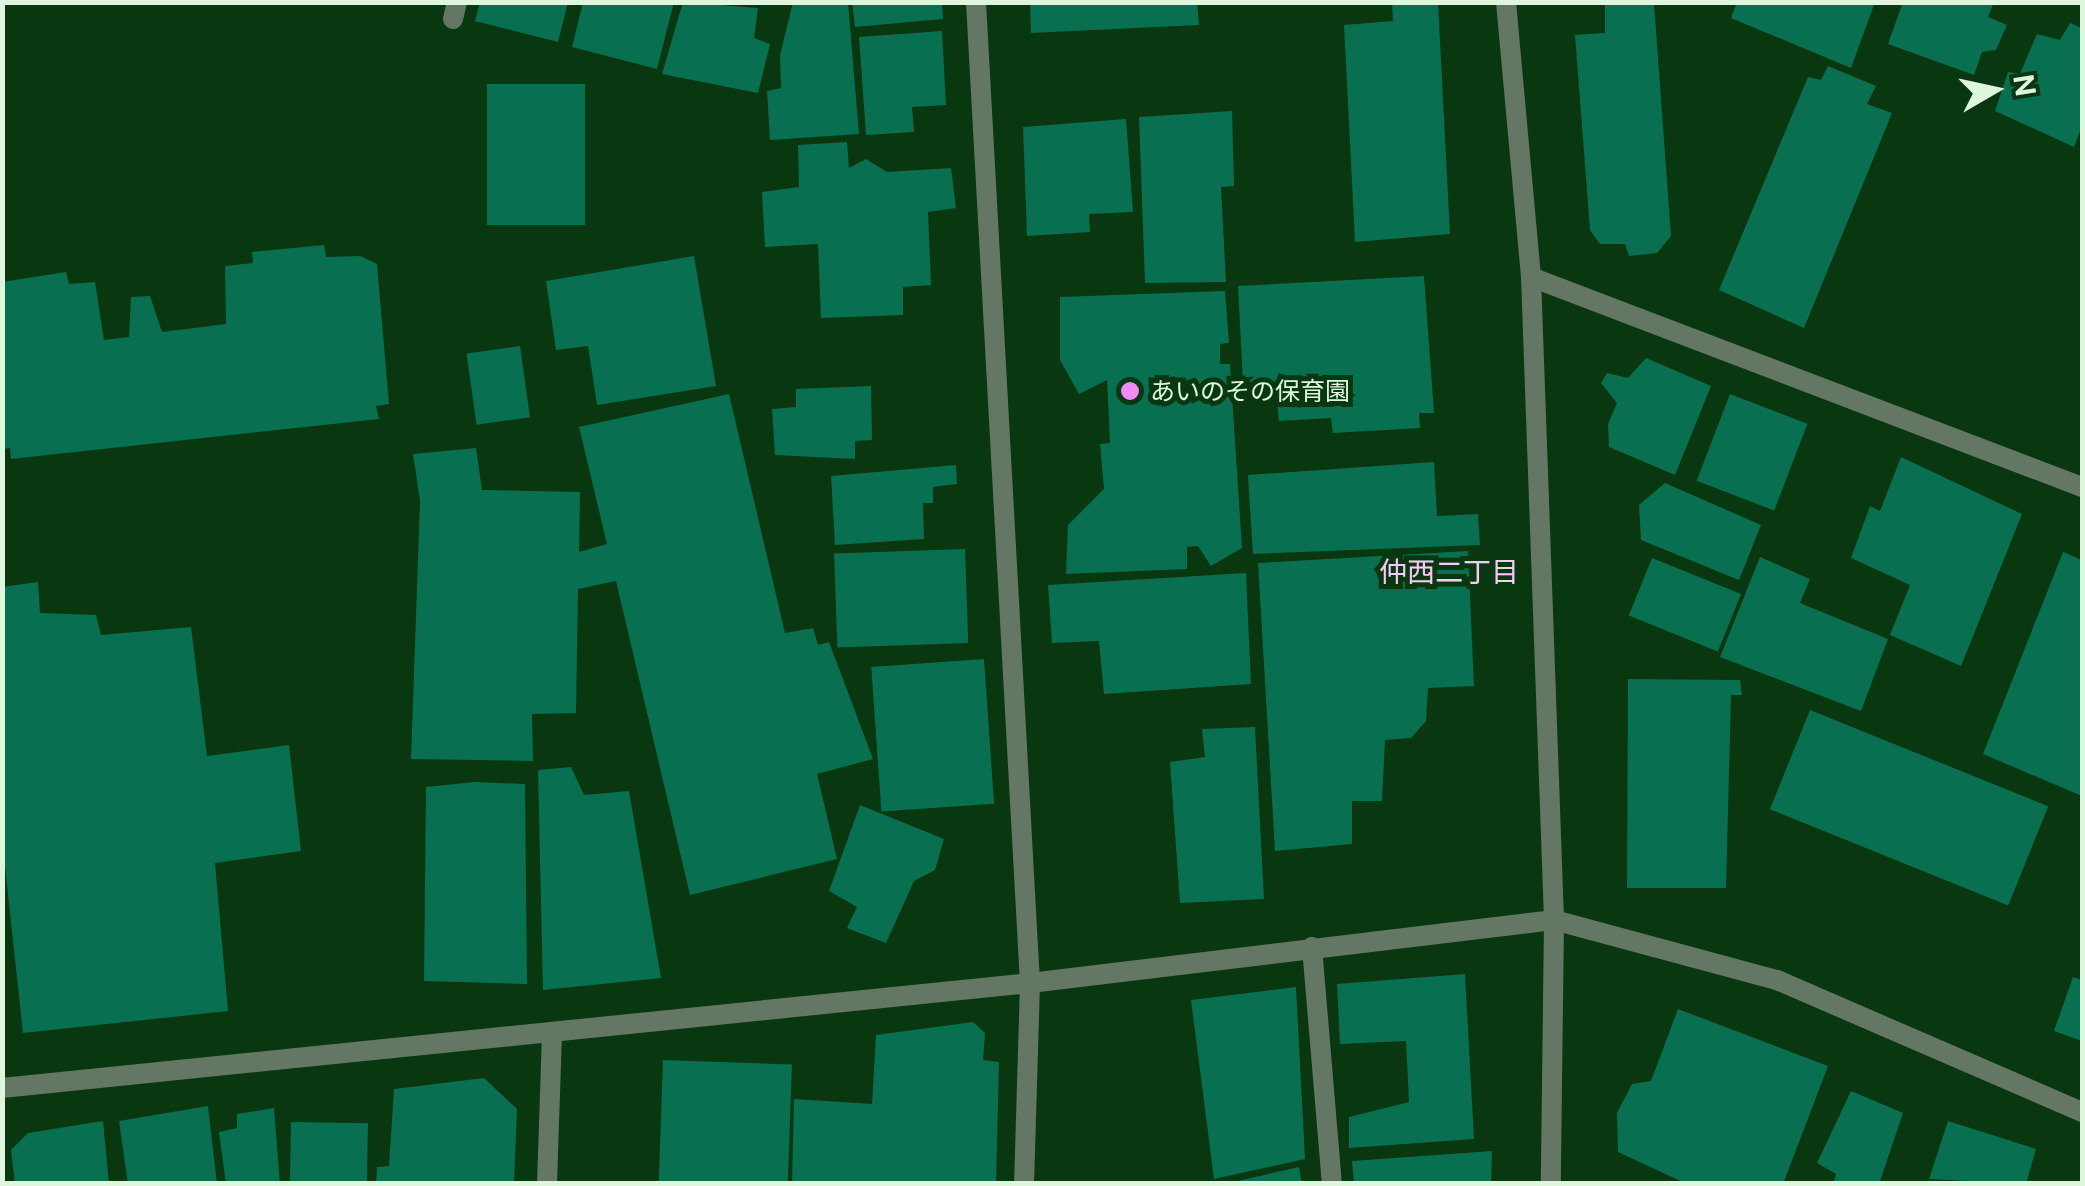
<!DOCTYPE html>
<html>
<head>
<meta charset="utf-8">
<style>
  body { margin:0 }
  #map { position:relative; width:2085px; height:1186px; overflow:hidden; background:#09370f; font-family:"Public Sans","Noto Sans JP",sans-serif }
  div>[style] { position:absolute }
  .building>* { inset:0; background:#086f50; transform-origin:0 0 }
  .minor>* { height:20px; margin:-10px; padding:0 10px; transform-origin:10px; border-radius:10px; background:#647764 }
  .tertiary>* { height:20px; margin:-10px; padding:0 10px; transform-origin:10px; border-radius:10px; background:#647764 }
  .dots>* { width:28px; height:28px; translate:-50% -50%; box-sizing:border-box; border:5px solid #09370f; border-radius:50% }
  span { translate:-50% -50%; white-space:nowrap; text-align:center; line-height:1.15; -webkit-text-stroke:10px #09370f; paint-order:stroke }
  .poi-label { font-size:25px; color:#def6de }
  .left { translate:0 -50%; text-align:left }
  .neighbourhood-label { font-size:28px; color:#f8cafa }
  .frame { position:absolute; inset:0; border:5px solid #def6de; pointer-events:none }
  .north { position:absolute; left:1945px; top:40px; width:100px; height:100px; -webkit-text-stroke:8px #09370f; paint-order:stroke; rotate:81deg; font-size:28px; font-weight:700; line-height:40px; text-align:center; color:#def6de }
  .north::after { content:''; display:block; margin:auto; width:35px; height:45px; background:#def6de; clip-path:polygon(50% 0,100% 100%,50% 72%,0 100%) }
</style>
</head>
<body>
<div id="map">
  <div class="building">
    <i style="clip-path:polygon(480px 2px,568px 2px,558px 42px,475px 21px)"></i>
    <i style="clip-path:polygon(583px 2px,674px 2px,657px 69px,572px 47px)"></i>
    <i style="clip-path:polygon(683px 2px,758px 8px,754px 38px,770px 44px,758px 93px,662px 74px)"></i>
    <i style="clip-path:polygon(793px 2px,848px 2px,859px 134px,770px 140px,767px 91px,781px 88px,780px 55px)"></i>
    <i style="clip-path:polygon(852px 2px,942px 2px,943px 19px,855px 27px)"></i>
    <i style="clip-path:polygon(1030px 2px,1197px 2px,1199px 25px,1031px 33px)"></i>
    <i style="clip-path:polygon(1392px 2px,1438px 2px,1450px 234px,1355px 242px,1344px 25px,1393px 21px)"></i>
    <i style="clip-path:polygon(1737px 2px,1875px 2px,1851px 68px,1731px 18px)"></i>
    <i style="clip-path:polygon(1903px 2px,1994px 2px,1988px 17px,2007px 25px,1996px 50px,1982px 52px,1974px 75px,1888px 44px)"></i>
    <i style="clip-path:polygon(1654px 3px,1671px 236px,1657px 253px,1629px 256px,1625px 244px,1600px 244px,1590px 230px,1575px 35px,1605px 33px,1605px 5px)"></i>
    <i style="clip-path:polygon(2070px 23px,2082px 28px,2082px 126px,2074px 147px,1995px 111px,2008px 72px,2020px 74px,2037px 34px,2060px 40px)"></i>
    <i style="clip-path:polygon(942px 31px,946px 105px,912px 107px,914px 132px,866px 135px,859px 37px)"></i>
    <i style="clip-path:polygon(1828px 66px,1876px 86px,1867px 104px,1892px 113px,1804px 328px,1719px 290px,1808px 77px,1821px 80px)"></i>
    <i style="left:487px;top:84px;width:98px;height:141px"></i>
    <i style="clip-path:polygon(1232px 111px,1234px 186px,1221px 187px,1226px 282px,1145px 283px,1139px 117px)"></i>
    <i style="clip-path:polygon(1126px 119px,1133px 212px,1089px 214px,1090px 232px,1027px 236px,1023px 127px)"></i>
    <i style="clip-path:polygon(847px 142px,849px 168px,866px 159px,887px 172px,951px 168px,956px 208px,928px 212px,931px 285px,903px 287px,903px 315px,821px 318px,818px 244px,765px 247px,762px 192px,799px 187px,798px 145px)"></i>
    <i style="clip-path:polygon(324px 245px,326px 257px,360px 256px,377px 264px,389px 404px,376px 406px,379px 419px,11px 459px,10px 448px,2px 449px,2px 282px,66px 272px,69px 284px,95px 282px,104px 340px,129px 337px,131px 297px,150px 296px,162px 332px,226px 324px,225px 266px,253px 263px,252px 252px)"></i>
    <i style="clip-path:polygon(694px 256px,716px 386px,597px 405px,588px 346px,556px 350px,546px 281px)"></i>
    <i style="clip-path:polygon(1424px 276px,1434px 413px,1419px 413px,1420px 428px,1333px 433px,1331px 418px,1279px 421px,1275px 383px,1243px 383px,1238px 286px)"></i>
    <i style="clip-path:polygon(1225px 291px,1229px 343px,1220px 344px,1220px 364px,1230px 364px,1242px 548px,1211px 566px,1198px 546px,1187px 547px,1187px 569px,1066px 574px,1068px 525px,1104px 489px,1100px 444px,1110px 443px,1107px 380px,1079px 394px,1060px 360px,1060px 297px)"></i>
    <i style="left:520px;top:346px;width:72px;height:54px;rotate:82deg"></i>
    <i style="clip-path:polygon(1646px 358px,1711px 386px,1675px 475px,1609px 447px,1608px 424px,1617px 403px,1601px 383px,1607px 373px,1628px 378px)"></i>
    <i style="clip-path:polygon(871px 386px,872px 440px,855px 441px,855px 459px,775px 455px,772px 409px,796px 407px,796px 389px)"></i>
    <i style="clip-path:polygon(729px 394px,785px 633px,813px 628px,818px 645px,829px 642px,873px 759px,817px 774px,837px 859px,690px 895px,616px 581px,578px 589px,576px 713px,532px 714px,533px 761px,411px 759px,420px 501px,413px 454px,476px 448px,482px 490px,580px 492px,579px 552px,607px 544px,579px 427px)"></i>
    <i style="left:1730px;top:394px;width:83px;height:93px;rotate:21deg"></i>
    <i style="clip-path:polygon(1901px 457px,2022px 514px,1961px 666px,1890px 635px,1910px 585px,1851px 558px,1870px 506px,1880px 511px)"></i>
    <i style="clip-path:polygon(1434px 462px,1437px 516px,1478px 514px,1480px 545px,1253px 554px,1248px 475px)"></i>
    <i style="clip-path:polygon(956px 465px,957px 484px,933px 487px,933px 503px,923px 503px,924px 539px,835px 545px,831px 476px)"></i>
    <i style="clip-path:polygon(1665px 483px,1761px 525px,1739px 580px,1641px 540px,1639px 505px)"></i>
    <i style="left:965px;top:549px;width:94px;height:131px;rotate:88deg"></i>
    <i style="clip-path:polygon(1468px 551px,1474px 686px,1428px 688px,1426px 721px,1411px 738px,1385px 740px,1382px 801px,1352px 801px,1352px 844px,1275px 851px,1258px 563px)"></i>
    <i style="clip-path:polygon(2063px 552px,2082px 560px,2082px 796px,1983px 754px)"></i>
    <i style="clip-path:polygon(1760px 557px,1810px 579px,1800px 603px,1888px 639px,1861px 711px,1720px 657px)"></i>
    <i style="left:1652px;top:558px;width:96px;height:62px;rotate:22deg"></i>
    <i style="clip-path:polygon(1246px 573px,1251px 684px,1104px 694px,1099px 641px,1052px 643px,1048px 585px)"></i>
    <i style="clip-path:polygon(38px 582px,40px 613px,96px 615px,101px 635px,191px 627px,207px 756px,289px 745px,301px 851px,215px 863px,228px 1011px,23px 1033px,2px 839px,2px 587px)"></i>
    <i style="left:984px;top:659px;width:145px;height:113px;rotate:86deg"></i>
    <i style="clip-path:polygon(1628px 679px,1740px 680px,1742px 695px,1731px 695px,1726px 888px,1627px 888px)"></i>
    <i style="left:1810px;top:710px;width:257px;height:107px;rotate:22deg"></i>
    <i style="clip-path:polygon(1255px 727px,1264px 899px,1180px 903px,1170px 762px,1205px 757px,1202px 729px)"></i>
    <i style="clip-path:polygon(571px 767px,584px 795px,629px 791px,661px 978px,543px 990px,538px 770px)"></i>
    <i style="clip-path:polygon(474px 782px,525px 784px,527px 984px,424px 981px,426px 787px)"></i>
    <i style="clip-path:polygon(860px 805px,944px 839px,935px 870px,914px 881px,886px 943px,847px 928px,857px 907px,829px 891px)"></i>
    <i style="clip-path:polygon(1465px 974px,1474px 1139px,1349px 1148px,1349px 1117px,1409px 1102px,1406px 1041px,1340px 1044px,1337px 984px)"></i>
    <i style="clip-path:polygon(2073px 977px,2082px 980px,2082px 1041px,2054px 1031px)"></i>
    <i style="clip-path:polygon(1296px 987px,1305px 1159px,1214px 1179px,1191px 1000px)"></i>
    <i style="clip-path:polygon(1678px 1009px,1828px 1066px,1783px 1184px,1687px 1184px,1618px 1152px,1617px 1113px,1632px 1084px,1651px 1081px)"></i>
    <i style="clip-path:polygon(973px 1022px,985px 1033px,983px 1060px,999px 1062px,996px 1184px,792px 1184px,794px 1099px,872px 1104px,876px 1035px)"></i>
    <i style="left:663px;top:1060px;width:129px;height:124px;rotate:2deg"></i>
    <i style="clip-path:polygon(484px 1078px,517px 1109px,514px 1184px,376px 1184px,377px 1167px,389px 1166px,394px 1089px)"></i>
    <i style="clip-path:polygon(1851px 1091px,1903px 1113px,1879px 1184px,1833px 1184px,1836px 1174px,1817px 1163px)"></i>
    <i style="clip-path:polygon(208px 1106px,217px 1184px,128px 1184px,119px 1121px)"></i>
    <i style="clip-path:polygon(274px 1108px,280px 1184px,226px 1184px,219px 1132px,237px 1128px,237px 1114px)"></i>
    <i style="clip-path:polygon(103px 1121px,109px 1184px,15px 1184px,11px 1150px,28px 1133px)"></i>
    <i style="clip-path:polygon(1948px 1121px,2036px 1149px,2026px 1184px,1929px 1179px)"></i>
    <i style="left:291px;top:1122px;width:77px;height:62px;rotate:1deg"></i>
    <i style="clip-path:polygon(1492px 1151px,1491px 1184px,1354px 1184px,1352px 1161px)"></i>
    <i style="clip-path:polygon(1299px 1167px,1302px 1184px,1234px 1184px,1233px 1182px)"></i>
  </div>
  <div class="minor">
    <i style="left:976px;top:2px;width:982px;rotate:86.85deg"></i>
    <i style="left:1030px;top:983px;width:201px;rotate:91.7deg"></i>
    <i style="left:453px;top:19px;width:17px;rotate:-77deg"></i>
    <i style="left:1531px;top:277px;width:590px;rotate:20.86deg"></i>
    <i style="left:1312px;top:947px;width:238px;rotate:85.2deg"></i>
    <i style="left:2px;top:1088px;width:1033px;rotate:-5.83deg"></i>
    <i style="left:1030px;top:983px;width:528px;rotate:-6.86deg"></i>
    <i style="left:1554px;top:920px;width:231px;rotate:15.1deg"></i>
    <i style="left:1777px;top:980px;width:332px;rotate:23.4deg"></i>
    <i style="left:547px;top:1184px;width:152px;rotate:-88.1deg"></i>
  </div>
  <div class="tertiary">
    <i style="left:1506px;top:2px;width:276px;rotate:84.8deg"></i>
    <i style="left:1531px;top:277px;width:643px;rotate:87.95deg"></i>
    <i style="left:1554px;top:920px;width:264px;rotate:90.7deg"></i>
  </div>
  <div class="dots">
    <i style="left:1130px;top:391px;background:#f08bf6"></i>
  </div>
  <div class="poi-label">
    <span class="left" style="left:1150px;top:391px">あいのその保育園</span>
  </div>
  <div class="neighbourhood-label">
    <span style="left:1449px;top:572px">仲西二丁目</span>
  </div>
  <div class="frame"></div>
  <div class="north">N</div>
</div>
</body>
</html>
